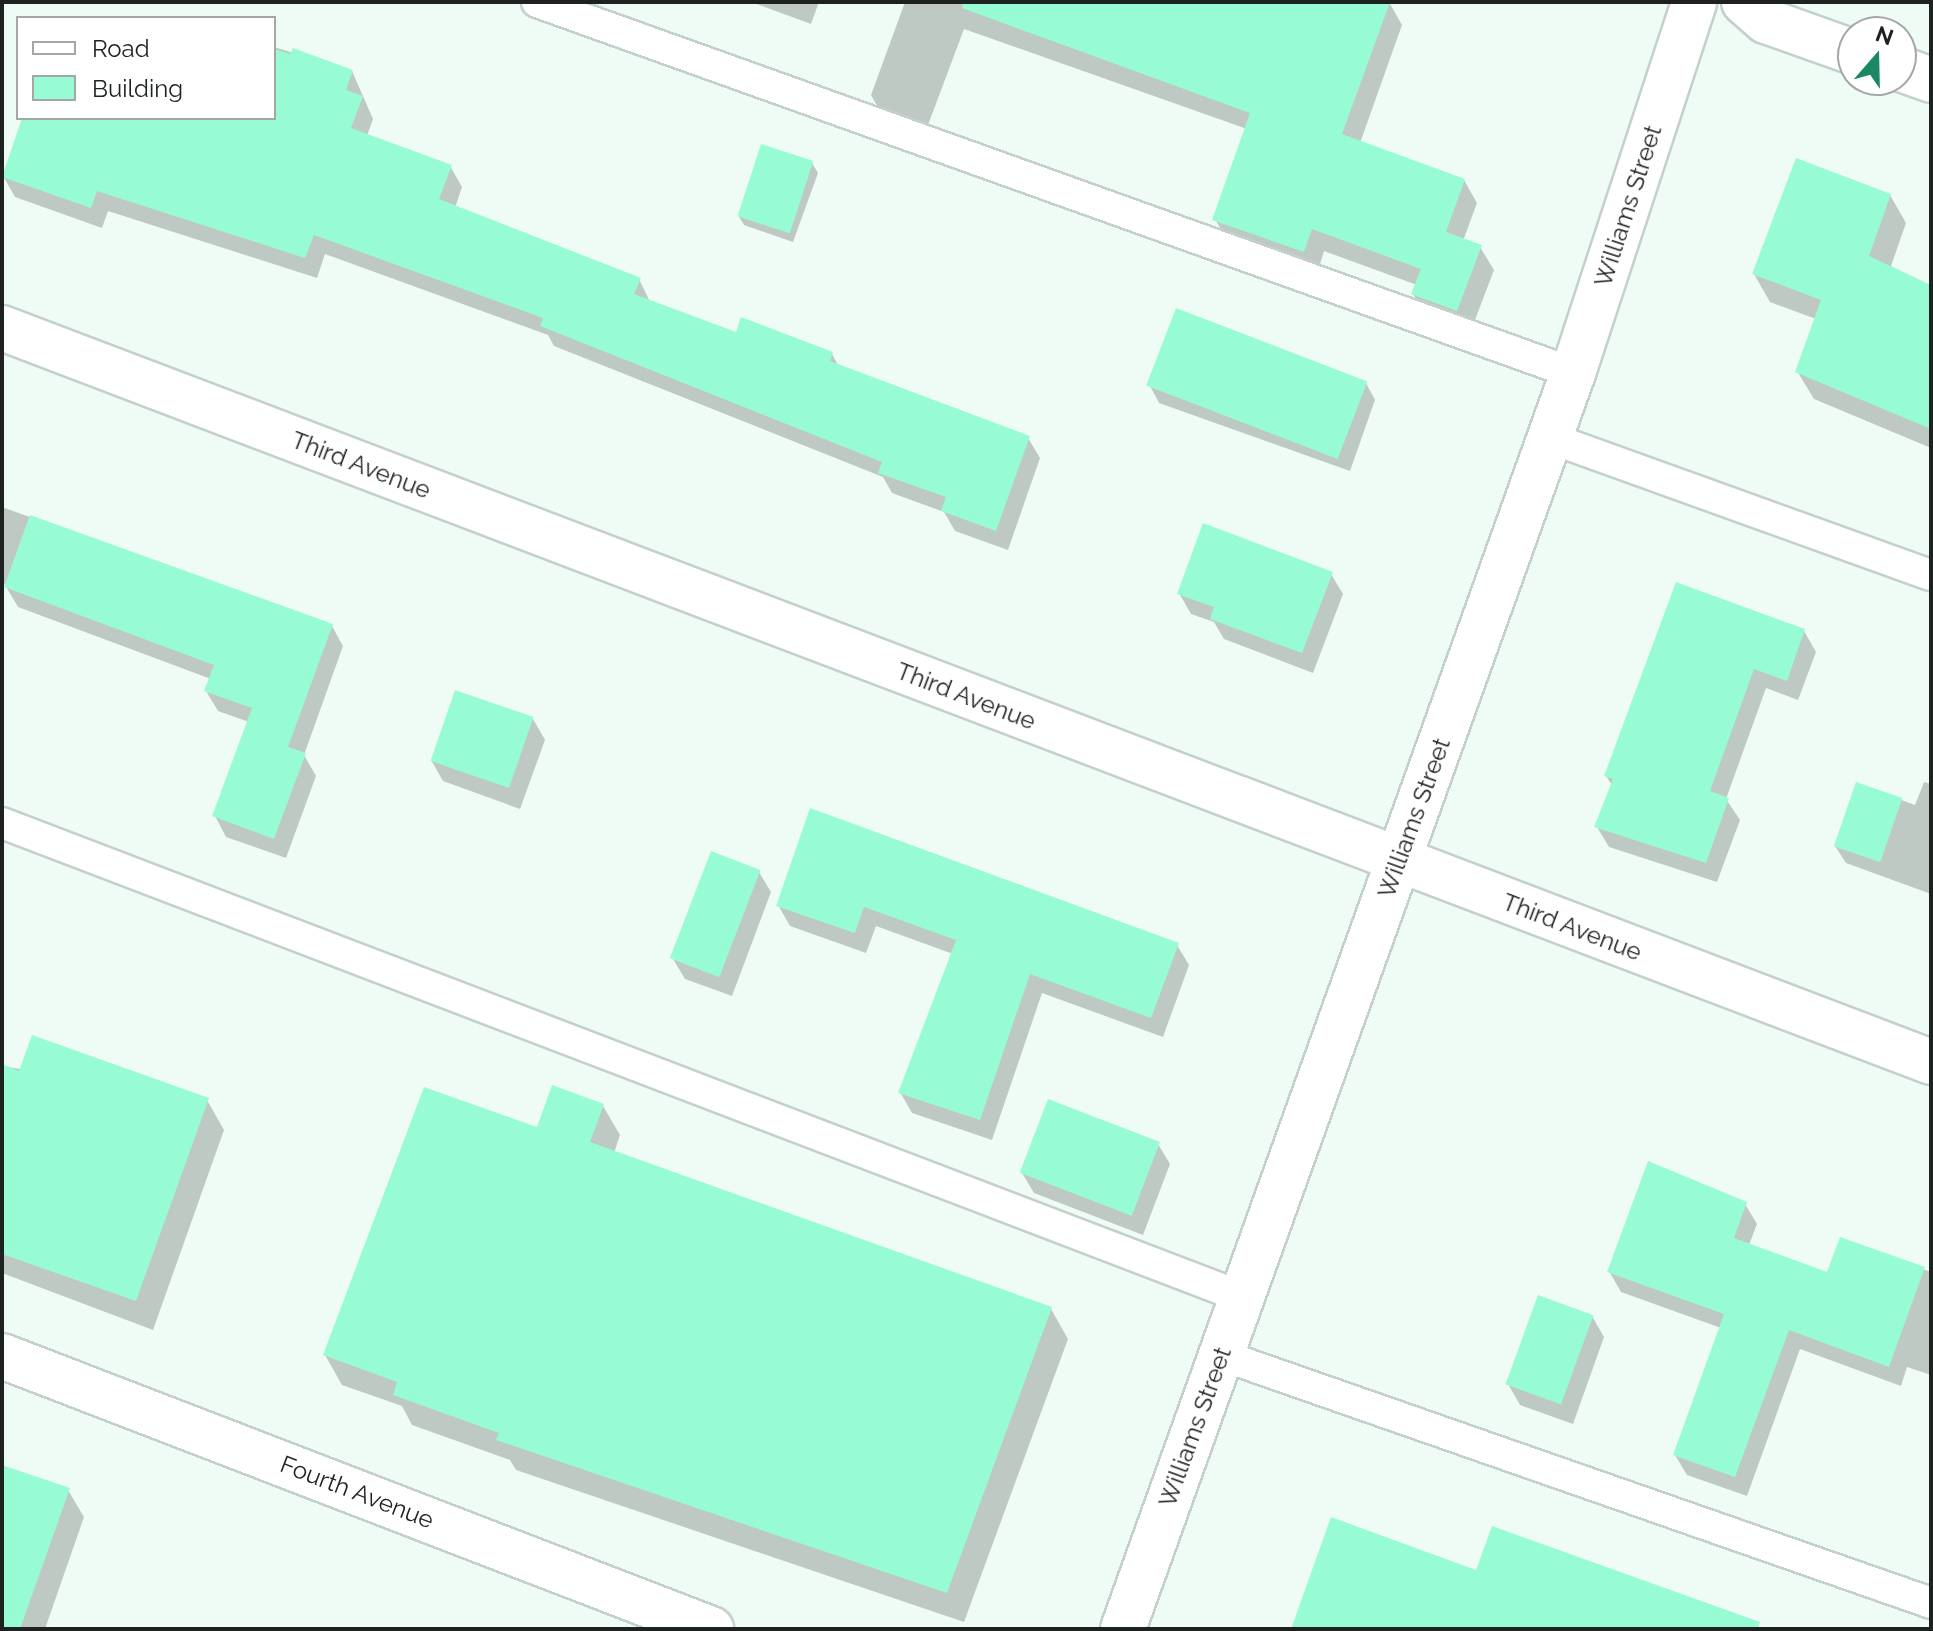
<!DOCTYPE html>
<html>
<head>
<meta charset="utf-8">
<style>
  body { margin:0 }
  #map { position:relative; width:1933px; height:1631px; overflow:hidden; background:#effcf6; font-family:Raleway,sans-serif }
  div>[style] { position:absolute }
  .shadow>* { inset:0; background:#0003 }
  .building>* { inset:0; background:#97fcd4; transform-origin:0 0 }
  .roads { filter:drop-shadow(2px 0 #c4d0cb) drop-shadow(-2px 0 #c4d0cb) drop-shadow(0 2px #c4d0cb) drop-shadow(0 -2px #c4d0cb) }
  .service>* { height:30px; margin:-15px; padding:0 15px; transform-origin:15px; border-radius:15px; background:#fff }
  .minor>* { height:44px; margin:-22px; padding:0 22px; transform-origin:22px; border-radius:22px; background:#fff }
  span { translate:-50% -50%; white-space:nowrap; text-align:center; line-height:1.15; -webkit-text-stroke:8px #fff; paint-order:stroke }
  .street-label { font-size:24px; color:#1d2220 }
  .frame { position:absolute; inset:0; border:4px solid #1d2220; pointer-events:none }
  .legend { position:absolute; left:16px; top:16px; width:260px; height:104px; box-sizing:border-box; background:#fff; border:2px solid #a5a7a6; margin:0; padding:10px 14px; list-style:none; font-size:24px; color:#1d2220 }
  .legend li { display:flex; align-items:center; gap:16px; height:40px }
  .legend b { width:40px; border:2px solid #a5a7a6 }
  .north { position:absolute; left:1837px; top:16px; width:80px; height:80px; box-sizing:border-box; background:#fff; border:2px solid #a5a7a6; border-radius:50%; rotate:20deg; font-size:22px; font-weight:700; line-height:32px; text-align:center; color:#1d2220 }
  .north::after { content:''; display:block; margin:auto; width:28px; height:36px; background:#1a8865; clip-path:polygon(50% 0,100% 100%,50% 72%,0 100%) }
</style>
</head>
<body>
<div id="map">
  <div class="shadow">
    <i style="clip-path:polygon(751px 2px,819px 2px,811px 24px)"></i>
    <i style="clip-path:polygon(905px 2px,1389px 2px,1402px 25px,1360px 143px,1464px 180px,1477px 203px,1463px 241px,1480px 247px,1494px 270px,1470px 333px,1427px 317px,1413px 294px,1417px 285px,1324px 251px,1317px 274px,1228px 242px,1215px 219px,1247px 129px,964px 29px,925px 133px,884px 118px,871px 95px)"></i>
    <i style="clip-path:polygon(274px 47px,352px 71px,373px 119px,367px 136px,450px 166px,462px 187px,455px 208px,639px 279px,650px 302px,737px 334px,832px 354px,839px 367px,1028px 438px,1040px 458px,1008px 550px,955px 531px,944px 512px,892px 493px,883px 477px,554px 346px,548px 335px,325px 254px,317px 278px,108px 211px,102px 228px,15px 197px,3px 176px,24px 118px,274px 118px)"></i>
    <i style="clip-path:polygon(812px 163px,818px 173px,793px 242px,744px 225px,738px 215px)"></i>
    <i style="clip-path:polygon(1890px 195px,1906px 223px,1891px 266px,1931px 287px,1931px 448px,1814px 399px,1797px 371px,1816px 319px,1770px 302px,1754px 274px)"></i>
    <i style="clip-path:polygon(1366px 383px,1375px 400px,1350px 471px,1159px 403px,1150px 386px)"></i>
    <i style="clip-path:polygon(2px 507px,332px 626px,343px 646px,304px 755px,316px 776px,286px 858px,226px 837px,215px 816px,249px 722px,218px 711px,206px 691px,211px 679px,18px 607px,2px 580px)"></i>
    <i style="clip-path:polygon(1331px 574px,1343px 594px,1313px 673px,1224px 639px,1214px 622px,1191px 614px,1179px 593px)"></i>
    <i style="clip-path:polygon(1804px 631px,1816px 652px,1798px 700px,1766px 688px,1726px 799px,1740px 820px,1717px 882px,1609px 847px,1597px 827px,1612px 785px,1606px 776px)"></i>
    <i style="clip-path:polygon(533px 719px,545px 740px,520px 809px,443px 781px,431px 760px)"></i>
    <i style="clip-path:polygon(1924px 782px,1931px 784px,1931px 894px,1846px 863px,1835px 846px,1858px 784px,1915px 805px)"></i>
    <i style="clip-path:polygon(811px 810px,1177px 945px,1189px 965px,1163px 1037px,1042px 993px,992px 1140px,912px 1113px,900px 1092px,953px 954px,876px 926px,866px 953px,790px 926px,778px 905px)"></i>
    <i style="clip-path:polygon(759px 872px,771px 892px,732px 996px,685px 979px,673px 959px)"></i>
    <i style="clip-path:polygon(2px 1066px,207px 1100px,224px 1130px,153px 1330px,2px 1273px)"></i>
    <i style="clip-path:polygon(603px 1106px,620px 1135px,614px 1153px,1051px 1309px,1068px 1339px,964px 1622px,516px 1470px,510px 1460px,412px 1425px,402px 1406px,342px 1385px,325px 1355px,538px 1130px)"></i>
    <i style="clip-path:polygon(1158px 1144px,1170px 1164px,1143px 1235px,1034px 1193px,1022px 1173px)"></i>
    <i style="clip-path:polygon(1745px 1204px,1757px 1224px,1749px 1245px,1828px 1274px,1841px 1240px,1931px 1272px,1931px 1375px,1907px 1367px,1901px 1386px,1800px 1349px,1747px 1496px,1687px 1475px,1675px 1455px,1721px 1328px,1621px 1292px,1609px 1271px)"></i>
    <i style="clip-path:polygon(1592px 1316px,1604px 1337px,1573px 1424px,1520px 1405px,1508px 1384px)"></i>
    <i style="clip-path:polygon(2px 1483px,68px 1490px,84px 1517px,45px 1629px,2px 1629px)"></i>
  </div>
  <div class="building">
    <i style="clip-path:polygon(963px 2px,1390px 2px,1342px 134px,1465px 179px,1446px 232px,1482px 245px,1457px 311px,1411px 294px,1421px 269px,1312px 229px,1304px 252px,1212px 220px,1250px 113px,962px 8px)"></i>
    <i style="clip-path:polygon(293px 48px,353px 70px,346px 90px,363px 96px,351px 128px,452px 165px,439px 199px,641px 278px,634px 294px,736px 332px,741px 317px,833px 352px,830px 361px,1030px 436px,996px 531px,941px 511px,946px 497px,878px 473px,882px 462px,540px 326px,543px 318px,314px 235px,305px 258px,97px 191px,91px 208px,2px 177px,22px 118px,274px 118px,274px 49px,290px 54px)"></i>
    <i style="left:761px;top:144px;width:55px;height:76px;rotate:18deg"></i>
    <i style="clip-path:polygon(1796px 158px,1891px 194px,1869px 256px,1931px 285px,1931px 429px,1795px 372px,1821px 300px,1752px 274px)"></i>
    <i style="left:1176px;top:308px;width:205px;height:83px;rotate:21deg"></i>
    <i style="clip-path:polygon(30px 515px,333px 624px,288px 747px,306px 753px,274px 839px,212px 816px,252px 708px,204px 691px,214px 665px,4px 587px)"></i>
    <i style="clip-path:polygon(1203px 523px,1333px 572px,1302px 653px,1210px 619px,1214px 607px,1177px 594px)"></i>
    <i style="clip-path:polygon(1676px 582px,1805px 629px,1787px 681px,1754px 669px,1710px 791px,1729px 798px,1706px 863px,1594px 827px,1613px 779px,1604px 776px)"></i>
    <i style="left:455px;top:690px;width:83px;height:75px;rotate:19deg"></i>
    <i style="left:1856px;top:782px;width:49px;height:68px;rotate:19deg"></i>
    <i style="clip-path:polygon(810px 808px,1179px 943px,1151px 1018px,1030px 974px,980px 1120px,898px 1093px,956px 940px,864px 907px,855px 933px,776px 906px)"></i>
    <i style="left:711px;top:851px;width:53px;height:115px;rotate:21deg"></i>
    <i style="clip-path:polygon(32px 1035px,209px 1098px,136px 1301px,2px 1254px,2px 1064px,19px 1071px)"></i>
    <i style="clip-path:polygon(552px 1085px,604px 1104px,590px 1142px,1052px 1307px,947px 1593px,496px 1440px,499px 1433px,393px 1395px,397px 1382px,323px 1355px,424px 1087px,537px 1127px)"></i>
    <i style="left:1048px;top:1099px;width:120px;height:79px;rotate:21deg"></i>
    <i style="clip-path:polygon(1648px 1161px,1747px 1202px,1734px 1238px,1827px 1272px,1840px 1237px,1925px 1267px,1889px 1367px,1789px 1330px,1735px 1477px,1673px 1455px,1724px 1314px,1607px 1272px)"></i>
    <i style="left:1538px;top:1295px;width:59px;height:95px;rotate:20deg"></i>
    <i style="clip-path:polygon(2px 1465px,70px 1488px,20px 1629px,2px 1629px)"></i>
    <i style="clip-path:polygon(1331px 1517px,1476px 1570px,1492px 1526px,1760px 1622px,1758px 1629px,1291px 1629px)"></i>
  </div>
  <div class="roads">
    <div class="service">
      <i style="left:537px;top:2px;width:1100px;rotate:19.7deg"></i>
      <i style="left:1550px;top:438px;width:405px;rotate:19.8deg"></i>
      <i style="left:2px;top:823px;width:1328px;rotate:20.92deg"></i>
      <i style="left:1221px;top:1355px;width:752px;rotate:19.25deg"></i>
    </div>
    <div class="minor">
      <i style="left:1744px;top:2px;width:29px;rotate:41deg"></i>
      <i style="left:1766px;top:21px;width:92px;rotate:19.6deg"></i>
      <i style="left:1901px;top:69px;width:32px;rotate:20deg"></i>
      <i style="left:2px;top:328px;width:2064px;rotate:20.83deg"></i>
      <i style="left:2px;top:1356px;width:760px;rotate:21.06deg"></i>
      <i style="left:1123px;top:1629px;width:1334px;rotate:-70.29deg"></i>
      <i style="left:1573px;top:373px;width:390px;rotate:-71.9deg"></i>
    </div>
  </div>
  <div class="street-label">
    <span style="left:1628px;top:206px;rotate:-72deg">Williams Street</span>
    <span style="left:361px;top:465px;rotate:21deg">Third Avenue</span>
    <span style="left:966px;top:696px;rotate:21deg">Third Avenue</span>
    <span style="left:1414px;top:818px;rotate:-70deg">Williams Street</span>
    <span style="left:1572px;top:927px;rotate:21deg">Third Avenue</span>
    <span style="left:1195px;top:1427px;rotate:-70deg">Williams Street</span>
    <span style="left:357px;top:1492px;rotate:21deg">Fourth Avenue</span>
  </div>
  <div class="frame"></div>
  <ul class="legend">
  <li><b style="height:10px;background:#fff"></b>Road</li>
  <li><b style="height:22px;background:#97fcd4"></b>Building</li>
  </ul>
  <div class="north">N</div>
</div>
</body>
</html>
